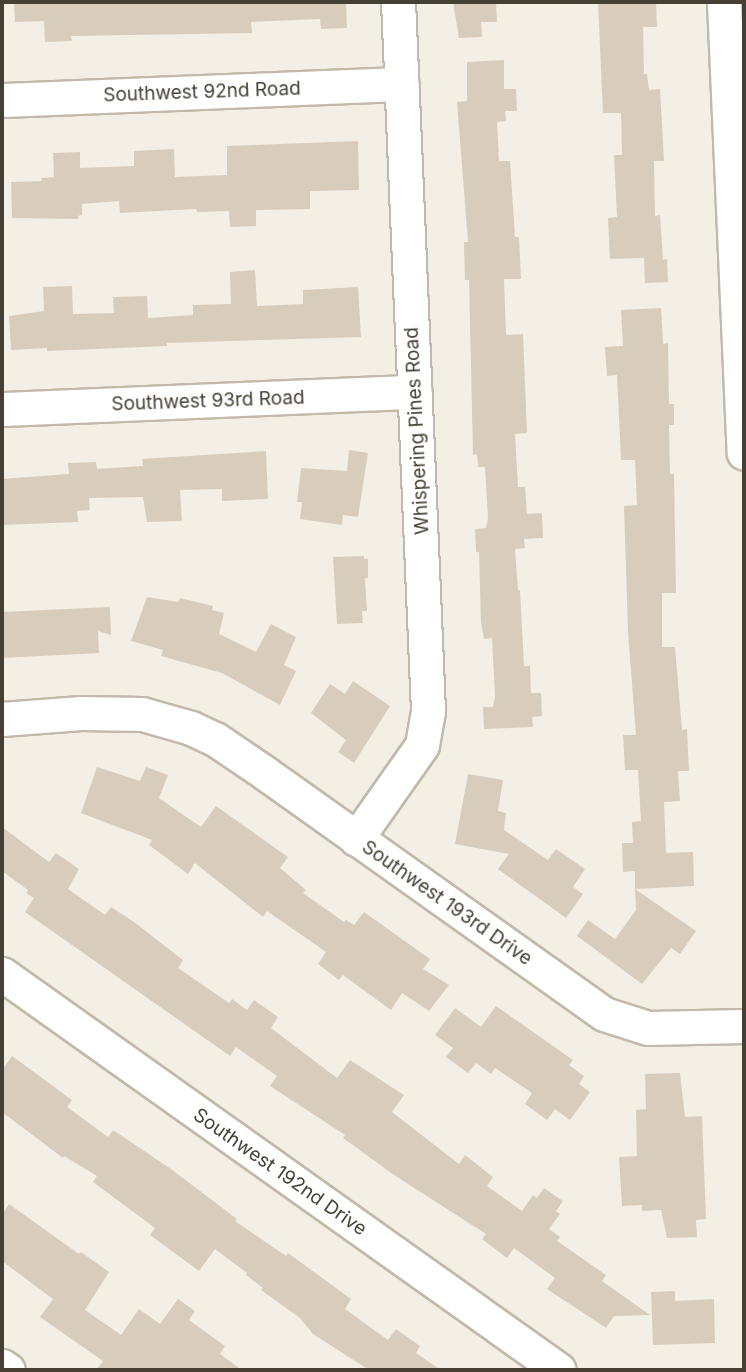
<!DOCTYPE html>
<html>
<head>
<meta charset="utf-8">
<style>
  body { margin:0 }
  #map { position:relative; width:746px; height:1372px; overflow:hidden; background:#f3efe5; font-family:Inter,sans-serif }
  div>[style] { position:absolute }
  .building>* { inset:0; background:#d8cdbd }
  .roads { filter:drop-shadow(2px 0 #c2b9aa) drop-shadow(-2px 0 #c2b9aa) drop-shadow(0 2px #c2b9aa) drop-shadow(0 -2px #c2b9aa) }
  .minor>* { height:33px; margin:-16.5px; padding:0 16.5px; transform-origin:16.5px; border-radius:16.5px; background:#fff }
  span { translate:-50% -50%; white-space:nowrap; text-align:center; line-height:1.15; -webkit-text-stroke:6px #fff; paint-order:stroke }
  .street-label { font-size:19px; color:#463f34 }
  .frame { position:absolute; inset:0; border:4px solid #463f34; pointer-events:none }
</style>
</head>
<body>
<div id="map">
  <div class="building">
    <i style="clip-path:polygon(14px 2px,346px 2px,347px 28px,321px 29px,320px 19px,251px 22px,252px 33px,71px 36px,72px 41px,45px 42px,44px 21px,15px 22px)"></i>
    <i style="clip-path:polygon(453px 2px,496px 2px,497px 22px,481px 22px,482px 37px,459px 38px)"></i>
    <i style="clip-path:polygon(598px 2px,656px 2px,657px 27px,643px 27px,644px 74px,647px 74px,649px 90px,660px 89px,664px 161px,654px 161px,655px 216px,660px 215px,663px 260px,667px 259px,668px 282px,645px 283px,644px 258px,610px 259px,608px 218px,617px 217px,614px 155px,622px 155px,621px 113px,603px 113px)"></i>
    <i style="clip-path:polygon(504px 60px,504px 89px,516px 89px,517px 111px,505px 111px,506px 121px,497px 122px,499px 161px,510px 161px,515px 237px,519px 237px,521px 279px,504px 279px,506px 335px,523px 334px,527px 433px,515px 434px,518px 487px,525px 487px,527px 514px,542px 513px,543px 538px,524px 539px,525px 548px,515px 549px,518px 590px,520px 590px,524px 666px,530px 666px,531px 693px,541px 693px,542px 716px,532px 717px,533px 727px,484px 729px,483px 707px,493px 707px,495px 697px,492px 638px,484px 639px,481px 622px,479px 552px,476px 552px,475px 529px,486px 528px,488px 518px,485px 467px,478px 467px,477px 454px,473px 455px,469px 280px,465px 280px,464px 242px,468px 242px,457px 102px,467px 101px,467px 62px)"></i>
    <i style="clip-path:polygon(358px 141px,359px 190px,310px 191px,310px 209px,256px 210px,256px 226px,230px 227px,229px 211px,197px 212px,196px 209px,120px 213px,119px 201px,82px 204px,82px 215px,78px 216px,78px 219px,12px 218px,11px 182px,42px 181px,41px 178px,54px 177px,53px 153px,80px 152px,80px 168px,134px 166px,134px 151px,174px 149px,175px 177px,227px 175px,227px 146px)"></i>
    <i style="clip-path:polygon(255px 270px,257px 306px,303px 304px,303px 290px,358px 287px,361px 337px,167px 343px,167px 346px,47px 351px,47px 348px,11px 350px,9px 316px,44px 311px,43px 287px,72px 286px,73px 314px,114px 313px,113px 297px,147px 296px,148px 318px,193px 315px,193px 305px,231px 304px,230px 272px)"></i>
    <i style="clip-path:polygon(661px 308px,663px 344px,668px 343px,669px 404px,674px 404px,674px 425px,669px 425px,670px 474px,674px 474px,676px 593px,662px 593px,662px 647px,675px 647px,682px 730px,687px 729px,689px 771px,678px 771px,680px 801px,664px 802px,666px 853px,693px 852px,694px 886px,635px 889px,635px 871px,623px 872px,622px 843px,633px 843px,632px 822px,641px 821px,638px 770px,625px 770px,623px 735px,636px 735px,628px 632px,624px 506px,637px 505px,635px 460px,621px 460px,617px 375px,607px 376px,605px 347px,623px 346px,621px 310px)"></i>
    <i style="clip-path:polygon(349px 450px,368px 453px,358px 517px,343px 515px,342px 525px,300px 519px,302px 502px,297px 502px,301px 468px,347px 471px)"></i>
    <i style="clip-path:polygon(266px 451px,268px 499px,222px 501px,222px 489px,180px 490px,182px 521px,147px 522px,143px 497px,89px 498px,90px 510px,77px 511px,78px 522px,2px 525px,2px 479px,69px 474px,68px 463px,96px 462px,97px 469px,143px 466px,142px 459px)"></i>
    <i style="clip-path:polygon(364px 556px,364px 559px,368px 559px,368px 578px,365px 578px,367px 611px,362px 611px,363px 623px,337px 624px,333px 557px)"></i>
    <i style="clip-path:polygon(147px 597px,178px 602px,180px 598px,213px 606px,212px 610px,224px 613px,219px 634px,256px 652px,271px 624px,296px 637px,284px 665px,296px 671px,280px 705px,222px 673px,161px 656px,163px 650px,131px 641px)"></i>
    <i style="clip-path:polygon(110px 607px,111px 635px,98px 631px,99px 653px,2px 658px,2px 612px)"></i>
    <i style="clip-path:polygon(353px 681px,390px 706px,354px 763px,338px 752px,346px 740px,311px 713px,330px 684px,345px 694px)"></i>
    <i style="clip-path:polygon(97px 767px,140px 781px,146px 767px,168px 775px,159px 798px,201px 827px,216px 806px,288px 857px,280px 868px,306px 890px,303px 893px,344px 922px,346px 920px,354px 925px,364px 912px,430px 959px,423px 969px,449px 985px,429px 1011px,402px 993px,391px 1010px,343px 975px,339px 980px,318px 964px,326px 952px,267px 911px,263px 917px,195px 863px,188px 874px,149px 845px,152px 840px,81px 813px)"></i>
    <i style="clip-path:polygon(468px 774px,503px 780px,498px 811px,506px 813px,504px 830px,548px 860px,556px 849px,585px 869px,573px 887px,583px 894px,566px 918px,498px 869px,509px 854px,455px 844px)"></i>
    <i style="clip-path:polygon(2px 827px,49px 862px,56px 853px,79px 869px,68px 889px,105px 915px,111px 907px,134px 922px,183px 960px,178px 968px,229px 1003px,232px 999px,247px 1010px,254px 1000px,278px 1017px,271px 1028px,337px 1078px,350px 1060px,404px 1095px,392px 1112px,459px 1164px,465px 1155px,493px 1177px,487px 1186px,522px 1211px,533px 1195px,537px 1198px,544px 1188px,563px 1201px,556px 1211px,560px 1214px,549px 1229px,560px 1237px,557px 1241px,606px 1275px,602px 1281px,650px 1315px,614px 1316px,606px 1328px,547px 1289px,555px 1278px,514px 1248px,507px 1258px,482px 1239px,486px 1234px,394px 1175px,343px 1138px,345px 1135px,270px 1086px,277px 1076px,236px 1047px,230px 1056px,25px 912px,34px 898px,26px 893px,28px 890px,2px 871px)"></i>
    <i style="clip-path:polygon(635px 889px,696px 931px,680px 954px,671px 948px,642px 984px,577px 936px,588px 920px,615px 939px,636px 910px)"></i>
    <i style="clip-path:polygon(496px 1006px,573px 1060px,569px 1065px,584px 1076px,579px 1084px,590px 1092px,570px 1120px,555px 1109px,547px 1120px,525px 1104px,532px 1093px,495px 1068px,491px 1074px,476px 1063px,468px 1073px,446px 1057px,453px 1048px,435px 1035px,455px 1008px,481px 1027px)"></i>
    <i style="clip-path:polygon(12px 1056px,72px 1100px,67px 1107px,108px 1137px,113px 1130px,171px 1169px,237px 1219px,235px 1221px,286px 1256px,288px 1253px,351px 1299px,345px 1309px,388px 1340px,396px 1329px,420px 1346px,416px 1353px,441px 1370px,369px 1370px,313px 1334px,300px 1318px,261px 1290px,263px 1288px,246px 1275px,247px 1273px,215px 1249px,199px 1271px,150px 1235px,155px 1228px,93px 1182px,97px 1176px,64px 1156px,63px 1158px,2px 1112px,2px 1070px)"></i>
    <i style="clip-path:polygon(680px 1073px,685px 1117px,702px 1116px,706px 1219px,696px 1220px,697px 1237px,667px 1238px,661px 1210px,642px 1211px,642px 1205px,622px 1206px,619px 1157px,637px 1156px,636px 1110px,646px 1109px,645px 1074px)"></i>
    <i style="clip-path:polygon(9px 1204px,79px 1254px,81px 1252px,109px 1272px,85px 1310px,121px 1335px,139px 1309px,160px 1324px,178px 1299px,195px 1311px,189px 1320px,225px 1346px,220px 1354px,242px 1370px,96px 1370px,103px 1361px,40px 1317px,53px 1299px,2px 1261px,2px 1215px)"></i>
    <i style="clip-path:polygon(675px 1291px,675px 1301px,714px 1299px,715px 1343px,653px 1345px,651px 1292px)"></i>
  </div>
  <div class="roads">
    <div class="minor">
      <i style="left:724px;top:2px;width:451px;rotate:87.5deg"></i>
      <i style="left:2px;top:100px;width:400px;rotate:-2.3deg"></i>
      <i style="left:2px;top:409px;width:413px;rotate:-2.4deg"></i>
      <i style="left:2px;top:719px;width:79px;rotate:-4.3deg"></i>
      <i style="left:81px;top:713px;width:61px;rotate:0.9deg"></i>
      <i style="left:142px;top:714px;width:51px;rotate:15.9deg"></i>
      <i style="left:191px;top:728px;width:26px;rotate:25deg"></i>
      <i style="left:215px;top:739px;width:60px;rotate:34.2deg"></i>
      <i style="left:265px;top:773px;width:416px;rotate:35.4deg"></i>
      <i style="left:604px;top:1014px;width:46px;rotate:17.7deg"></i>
      <i style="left:648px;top:1028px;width:96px;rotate:-1.2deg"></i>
      <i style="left:356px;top:839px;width:115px;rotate:-54.9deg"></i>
      <i style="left:422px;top:745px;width:35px;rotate:-80deg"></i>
      <i style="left:428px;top:711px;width:710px;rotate:-92.42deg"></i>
      <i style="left:2px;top:974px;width:683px;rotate:35.41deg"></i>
      <i style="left:2px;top:1366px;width:7px;rotate:34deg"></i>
    </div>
  </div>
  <div class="street-label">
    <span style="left:202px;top:92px;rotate:-2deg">Southwest 92nd Road</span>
    <span style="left:208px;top:401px;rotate:-2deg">Southwest 93rd Road</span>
    <span style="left:417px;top:431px;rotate:-93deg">Whispering Pines Road</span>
    <span style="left:447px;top:903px;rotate:35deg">Southwest 193rd Drive</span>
    <span style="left:280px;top:1172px;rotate:35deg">Southwest 192nd Drive</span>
  </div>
  <div class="frame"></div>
</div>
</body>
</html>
